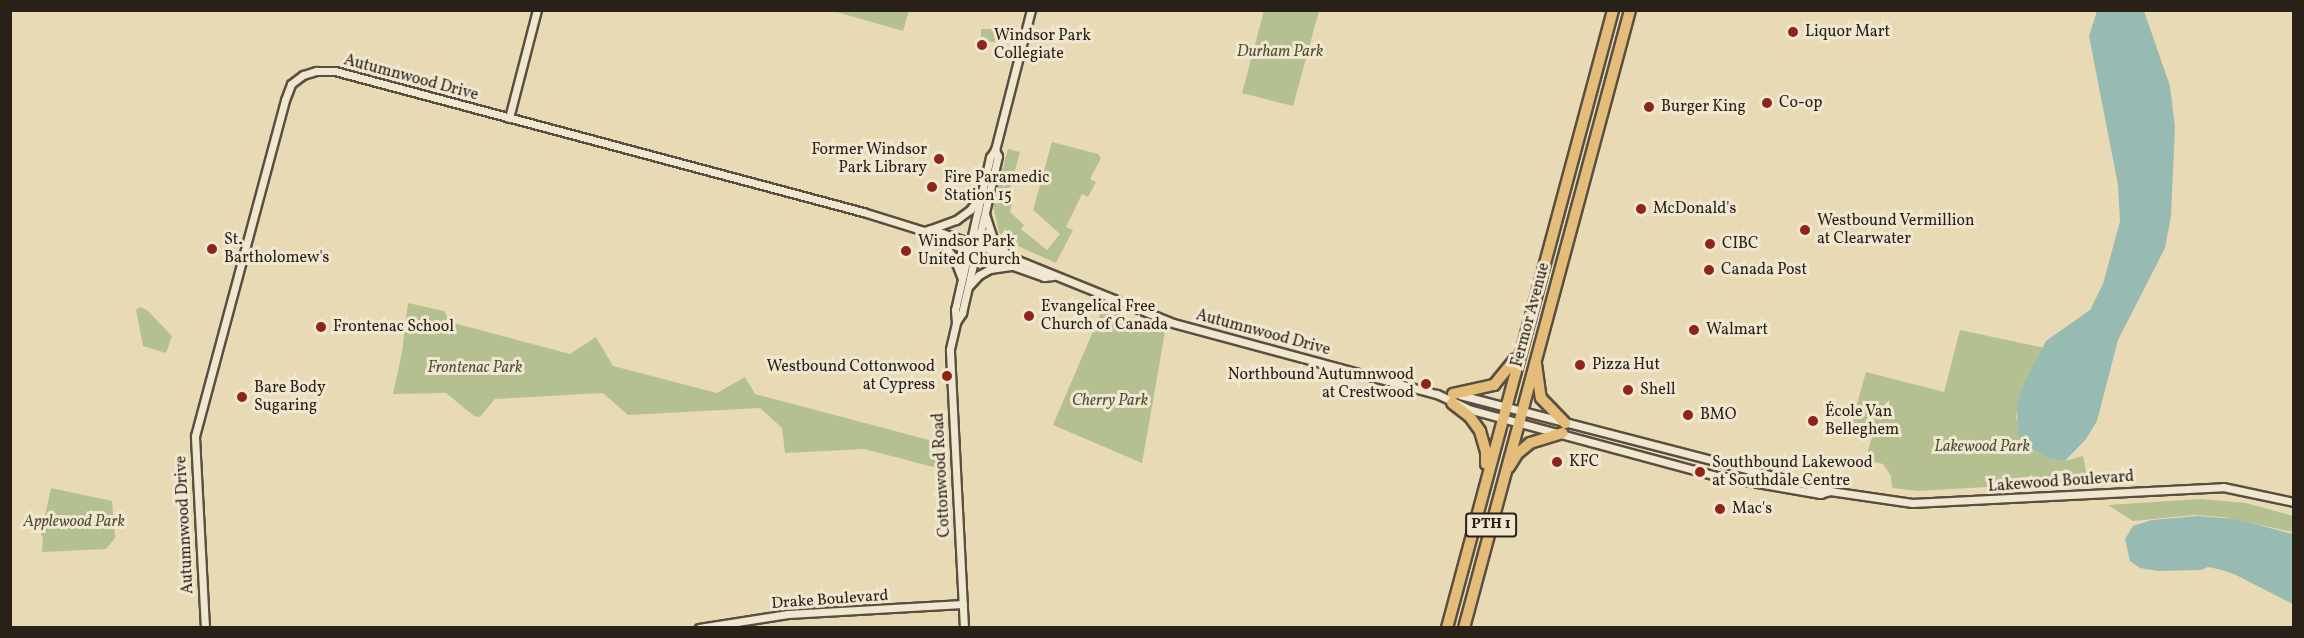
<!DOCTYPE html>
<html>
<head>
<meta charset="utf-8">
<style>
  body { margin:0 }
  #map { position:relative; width:2304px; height:638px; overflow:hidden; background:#e9dab6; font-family:Vollkorn,serif }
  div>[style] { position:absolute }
  .green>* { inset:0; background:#b4c090; transform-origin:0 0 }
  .water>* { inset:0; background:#97bab2 }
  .roads { filter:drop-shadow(2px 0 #594f40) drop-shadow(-2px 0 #594f40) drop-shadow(0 2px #594f40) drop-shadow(0 -2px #594f40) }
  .minor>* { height:7px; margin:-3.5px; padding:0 3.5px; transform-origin:3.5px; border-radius:3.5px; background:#f1e7d0 }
  .highway>* { height:10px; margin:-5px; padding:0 5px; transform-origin:5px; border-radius:5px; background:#e4bd7b }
  .dots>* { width:16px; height:16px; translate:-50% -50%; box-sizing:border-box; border:3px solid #f1e7d0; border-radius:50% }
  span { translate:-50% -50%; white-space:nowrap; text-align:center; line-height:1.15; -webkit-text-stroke:6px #f1e7d0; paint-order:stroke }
  .shield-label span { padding:2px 4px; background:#f1e7d0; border:2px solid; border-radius:4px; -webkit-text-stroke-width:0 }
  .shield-label { font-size:15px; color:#292118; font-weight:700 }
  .poi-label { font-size:16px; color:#292118 }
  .left { translate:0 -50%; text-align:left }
  .right { translate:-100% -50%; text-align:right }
  .park-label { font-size:16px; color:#53513c; font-style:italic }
  .street-label { font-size:16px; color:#292118 }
  .frame { position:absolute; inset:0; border:12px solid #292118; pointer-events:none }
</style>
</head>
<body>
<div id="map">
  <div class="green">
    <i style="clip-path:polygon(833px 11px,909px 11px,903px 31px)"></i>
    <i style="clip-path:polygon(1264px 11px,1319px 11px,1293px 106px,1242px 93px)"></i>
    <i style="left:981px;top:29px;width:17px;height:13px"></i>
    <i style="clip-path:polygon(1052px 142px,1098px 154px,1101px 158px,1090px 179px,1096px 182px,1088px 197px,1082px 194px,1066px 227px,1073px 230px,1056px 263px,1022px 248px,999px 233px,993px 204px,1008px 149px,1020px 152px,1007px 201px,1012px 203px,1010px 212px,1024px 225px,1021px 229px,1047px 250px,1060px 234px,1033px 210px)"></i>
    <i style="clip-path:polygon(408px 303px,444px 311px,450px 322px,570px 354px,596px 337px,613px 366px,717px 393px,745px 377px,755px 394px,944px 444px,945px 470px,864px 449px,785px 453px,782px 428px,760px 408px,628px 415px,603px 393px,495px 399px,480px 417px,474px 416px,446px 393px,393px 394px,402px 352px)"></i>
    <i style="clip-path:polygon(140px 307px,147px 310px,172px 336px,166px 353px,143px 346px,136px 310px)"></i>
    <i style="clip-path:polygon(1103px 308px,1165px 332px,1142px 463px,1053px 425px)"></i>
    <i style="clip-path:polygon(1960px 330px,2045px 348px,2023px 385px,2016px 417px,2027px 447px,2048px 458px,2065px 461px,2083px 456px,2088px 481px,1918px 491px,1892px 488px,1891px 476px,1883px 464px,1865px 460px,1874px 431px,1852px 422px,1866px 372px,1944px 392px)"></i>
    <i style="clip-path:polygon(51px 488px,112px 501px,115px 538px,106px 549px,42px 552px,43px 538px,36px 522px,44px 520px)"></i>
    <i style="clip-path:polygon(2200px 499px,2246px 503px,2293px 516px,2293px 532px,2223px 517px,2194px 515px,2133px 521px,2108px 505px)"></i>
  </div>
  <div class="water">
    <i style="clip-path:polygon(2097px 11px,2144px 11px,2170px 86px,2175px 127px,2171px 216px,2165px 248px,2118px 340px,2097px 421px,2086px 439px,2065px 461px,2048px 458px,2027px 447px,2018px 434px,2017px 405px,2023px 385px,2046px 341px,2090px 310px,2103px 284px,2120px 221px,2118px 185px,2089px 36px)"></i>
    <i style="clip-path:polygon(2197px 516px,2235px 519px,2293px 534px,2293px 604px,2234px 574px,2218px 569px,2208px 567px,2201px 570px,2159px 571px,2140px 568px,2130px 561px,2125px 539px,2133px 526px,2152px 520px)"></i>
  </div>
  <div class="roads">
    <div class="minor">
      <i style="left:509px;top:118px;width:112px;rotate:-75.5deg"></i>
      <i style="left:985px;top:214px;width:26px;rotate:72deg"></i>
      <i style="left:993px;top:239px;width:19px;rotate:47deg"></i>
      <i style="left:931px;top:229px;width:27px;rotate:-20deg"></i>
      <i style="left:956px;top:220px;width:17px;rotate:-36deg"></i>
      <i style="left:970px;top:210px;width:14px;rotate:-54deg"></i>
      <i style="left:924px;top:231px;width:7px;rotate:-16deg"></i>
      <i style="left:931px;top:229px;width:84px;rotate:19.5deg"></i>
      <i style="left:1010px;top:257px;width:176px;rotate:22deg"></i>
      <i style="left:1173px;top:323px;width:273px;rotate:15.1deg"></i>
      <i style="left:1437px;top:394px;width:38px;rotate:25deg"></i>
      <i style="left:1472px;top:410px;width:254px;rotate:15.1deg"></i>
      <i style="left:1717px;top:476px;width:105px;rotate:9.9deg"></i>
      <i style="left:1820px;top:494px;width:10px;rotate:-17deg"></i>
      <i style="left:942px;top:243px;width:19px;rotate:51deg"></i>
      <i style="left:954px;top:258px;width:22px;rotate:69deg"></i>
      <i style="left:969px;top:286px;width:15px;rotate:-48deg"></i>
      <i style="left:979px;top:275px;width:13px;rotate:-29deg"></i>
      <i style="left:990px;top:269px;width:21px;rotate:-8deg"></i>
      <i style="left:956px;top:322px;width:11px;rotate:-56deg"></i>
      <i style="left:962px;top:313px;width:161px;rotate:-77.1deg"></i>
      <i style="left:998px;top:156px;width:7px;rotate:-117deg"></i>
      <i style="left:1460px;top:395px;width:382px;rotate:14.5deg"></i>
      <i style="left:1830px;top:491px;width:83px;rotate:8.3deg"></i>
      <i style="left:1912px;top:503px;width:311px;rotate:-2.9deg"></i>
      <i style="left:2223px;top:487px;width:73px;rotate:11.9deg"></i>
      <i style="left:205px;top:628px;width:192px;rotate:-93deg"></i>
      <i style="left:195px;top:436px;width:348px;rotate:-75deg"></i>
      <i style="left:285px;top:100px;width:17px;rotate:-69deg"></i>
      <i style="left:291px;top:84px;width:15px;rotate:-37deg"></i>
      <i style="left:303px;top:75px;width:14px;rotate:-17deg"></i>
      <i style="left:316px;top:71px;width:19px"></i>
      <i style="left:335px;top:71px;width:547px;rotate:14.95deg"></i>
      <i style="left:863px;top:212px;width:64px;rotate:17.3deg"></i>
      <i style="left:924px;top:231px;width:9px;rotate:41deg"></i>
      <i style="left:931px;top:237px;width:120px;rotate:19.5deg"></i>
      <i style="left:1044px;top:277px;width:9px;rotate:-6deg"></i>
      <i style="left:699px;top:628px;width:90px;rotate:-8.9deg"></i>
      <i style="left:788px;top:614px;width:175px;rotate:-3.3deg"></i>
      <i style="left:964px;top:628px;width:279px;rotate:-92.9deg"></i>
      <i style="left:950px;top:349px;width:28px;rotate:-77deg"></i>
      <i style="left:956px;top:322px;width:12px;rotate:-95deg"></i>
      <i style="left:955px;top:310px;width:157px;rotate:-77.1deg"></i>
      <i style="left:990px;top:157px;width:9px;rotate:-54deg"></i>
      <i style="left:995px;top:150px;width:145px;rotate:-75.6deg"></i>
    </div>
    <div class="highway">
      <i style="left:1536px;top:364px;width:34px;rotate:82deg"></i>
      <i style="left:1541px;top:398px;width:35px;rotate:46deg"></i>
      <i style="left:1453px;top:394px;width:42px;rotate:-12.4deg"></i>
      <i style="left:1494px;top:385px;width:33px;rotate:-51deg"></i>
      <i style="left:1452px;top:403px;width:23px;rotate:38deg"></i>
      <i style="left:1470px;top:417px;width:17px;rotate:54deg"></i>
      <i style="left:1480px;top:431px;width:22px;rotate:74deg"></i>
      <i style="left:1486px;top:452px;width:12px;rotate:90deg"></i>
      <i style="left:1509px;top:467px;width:15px;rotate:-58deg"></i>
      <i style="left:1517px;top:454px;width:17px;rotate:-40deg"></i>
      <i style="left:1530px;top:443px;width:34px;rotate:-17deg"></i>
      <i style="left:1447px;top:628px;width:640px;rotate:-74.96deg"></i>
      <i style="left:1464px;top:628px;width:640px;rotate:-74.96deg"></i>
    </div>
  </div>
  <div class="dots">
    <i style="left:1793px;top:32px;background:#8f2418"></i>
    <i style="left:982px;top:45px;background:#8f2418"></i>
    <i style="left:1767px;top:103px;background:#8f2418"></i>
    <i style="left:1649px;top:107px;background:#8f2418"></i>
    <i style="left:939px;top:159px;background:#8f2418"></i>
    <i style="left:932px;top:187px;background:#8f2418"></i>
    <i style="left:1641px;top:209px;background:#8f2418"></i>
    <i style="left:1805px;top:230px;background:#8f2418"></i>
    <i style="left:1710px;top:244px;background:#8f2418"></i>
    <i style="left:212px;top:249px;background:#8f2418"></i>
    <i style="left:906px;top:251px;background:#8f2418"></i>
    <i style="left:1709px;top:270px;background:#8f2418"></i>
    <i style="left:1029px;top:316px;background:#8f2418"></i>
    <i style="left:321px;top:327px;background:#8f2418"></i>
    <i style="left:1694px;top:330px;background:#8f2418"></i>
    <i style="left:1580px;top:365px;background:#8f2418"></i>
    <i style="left:947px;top:376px;background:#8f2418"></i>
    <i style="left:1426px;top:384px;background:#8f2418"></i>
    <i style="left:1628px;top:390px;background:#8f2418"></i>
    <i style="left:242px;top:397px;background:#8f2418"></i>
    <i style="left:1688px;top:415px;background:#8f2418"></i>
    <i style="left:1813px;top:421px;background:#8f2418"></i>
    <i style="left:1557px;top:462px;background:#8f2418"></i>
    <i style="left:1700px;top:472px;background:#8f2418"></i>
    <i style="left:1720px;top:509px;background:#8f2418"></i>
  </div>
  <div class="shield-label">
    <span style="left:1491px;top:525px">PTH 1</span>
  </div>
  <div class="poi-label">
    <span class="left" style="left:1805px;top:32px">Liquor Mart</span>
    <span class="left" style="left:994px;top:45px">Windsor Park<br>Collegiate</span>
    <span class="left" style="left:1779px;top:103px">Co-op</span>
    <span class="left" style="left:1661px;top:107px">Burger King</span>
    <span class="right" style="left:927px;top:159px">Former Windsor<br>Park Library</span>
    <span class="left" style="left:944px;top:187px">Fire Paramedic<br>Station 15</span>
    <span class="left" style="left:1653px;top:209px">McDonald's</span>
    <span class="left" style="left:1817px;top:230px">Westbound Vermillion<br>at Clearwater</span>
    <span class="left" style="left:224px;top:249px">St.<br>Bartholomew's</span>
    <span class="left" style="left:918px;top:251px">Windsor Park<br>United Church</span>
    <span class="left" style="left:1722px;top:244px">CIBC</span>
    <span class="left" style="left:1721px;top:270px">Canada Post</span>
    <span class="left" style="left:1041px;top:316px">Evangelical Free<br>Church of Canada</span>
    <span class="left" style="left:333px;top:327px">Frontenac School</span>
    <span class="left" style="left:1706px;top:330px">Walmart</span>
    <span class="left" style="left:1592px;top:365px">Pizza Hut</span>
    <span class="right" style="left:935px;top:376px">Westbound Cottonwood<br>at Cypress</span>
    <span class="right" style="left:1414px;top:384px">Northbound Autumnwood<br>at Crestwood</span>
    <span class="left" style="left:254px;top:397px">Bare Body<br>Sugaring</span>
    <span class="left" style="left:1640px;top:390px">Shell</span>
    <span class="left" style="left:1825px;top:421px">École Van<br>Belleghem</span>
    <span class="left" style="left:1700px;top:415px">BMO</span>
    <span class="left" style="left:1569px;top:462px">KFC</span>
    <span class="left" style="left:1712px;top:472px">Southbound Lakewood<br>at Southdale Centre</span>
    <span class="left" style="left:1732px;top:509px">Mac's</span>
  </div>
  <div class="park-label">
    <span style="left:1280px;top:52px">Durham Park</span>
    <span style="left:475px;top:368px">Frontenac Park</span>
    <span style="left:1110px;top:401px">Cherry Park</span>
    <span style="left:1982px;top:447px">Lakewood Park</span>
    <span style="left:74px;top:522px">Applewood Park</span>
  </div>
  <div class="street-label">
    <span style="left:411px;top:78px;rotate:15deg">Autumnwood Drive</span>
    <span style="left:1531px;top:315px;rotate:-75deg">Fermor Avenue</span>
    <span style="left:1263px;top:333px;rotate:15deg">Autumnwood Drive</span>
    <span style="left:942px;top:475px;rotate:-93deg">Cottonwood Road</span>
    <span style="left:2061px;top:482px;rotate:-4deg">Lakewood Boulevard</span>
    <span style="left:185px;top:525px;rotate:-93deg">Autumnwood Drive</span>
    <span style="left:830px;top:600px;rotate:-4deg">Drake Boulevard</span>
  </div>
  <div class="frame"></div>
</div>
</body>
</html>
